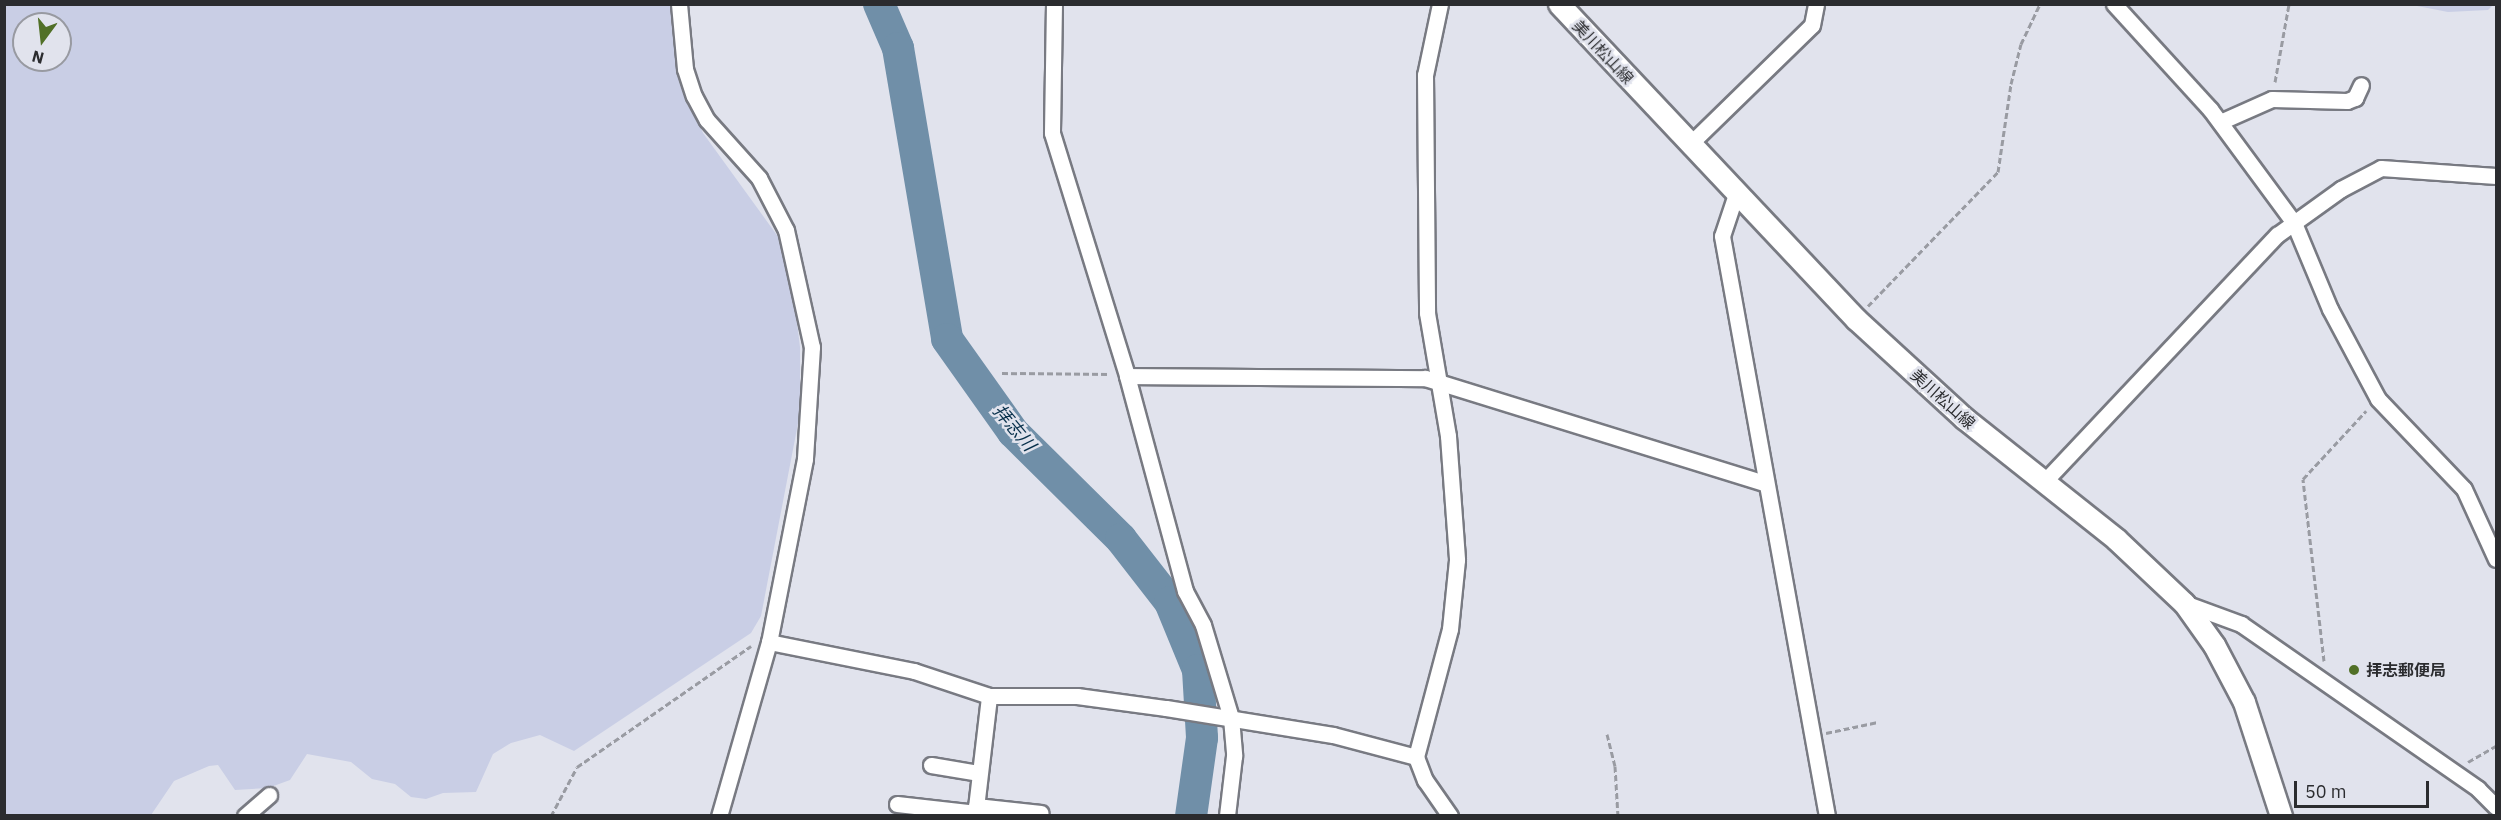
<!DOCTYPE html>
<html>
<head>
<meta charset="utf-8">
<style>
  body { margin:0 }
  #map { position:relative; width:2501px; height:820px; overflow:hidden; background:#e1e3ed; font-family:"IBM Plex Sans","Noto Sans JP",sans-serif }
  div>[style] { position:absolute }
  .green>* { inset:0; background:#c9cee5 }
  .river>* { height:32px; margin:-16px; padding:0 16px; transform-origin:16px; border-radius:16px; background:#708fa8 }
  .path>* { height:3px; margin-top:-1.5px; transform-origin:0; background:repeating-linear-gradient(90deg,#999ba2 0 6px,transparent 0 9px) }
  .roads { filter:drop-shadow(2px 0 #787a82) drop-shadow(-2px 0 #787a82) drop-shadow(0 2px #787a82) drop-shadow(0 -2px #787a82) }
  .street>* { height:15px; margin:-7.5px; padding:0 7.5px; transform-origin:7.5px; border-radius:7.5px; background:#fff }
  .secondary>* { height:21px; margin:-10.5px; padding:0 10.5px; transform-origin:10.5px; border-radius:10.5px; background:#fff }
  .dots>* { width:16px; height:16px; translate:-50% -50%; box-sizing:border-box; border:3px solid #e1e3ed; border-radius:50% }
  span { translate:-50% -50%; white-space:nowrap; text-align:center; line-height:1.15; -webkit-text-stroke:5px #e1e3ed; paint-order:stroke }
  .street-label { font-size:16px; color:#2b2c2f }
  .poi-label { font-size:16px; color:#2b2c2f; font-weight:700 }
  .left { translate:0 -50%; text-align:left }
  .water-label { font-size:18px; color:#08304b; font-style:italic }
  .frame { position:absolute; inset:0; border:6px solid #2b2c2f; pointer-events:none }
  .north { position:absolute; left:12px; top:12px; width:60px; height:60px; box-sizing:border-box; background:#e1e3ed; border:2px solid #989aa1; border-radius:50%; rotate:195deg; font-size:16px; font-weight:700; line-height:24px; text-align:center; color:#2b2c2f }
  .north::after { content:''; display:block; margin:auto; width:21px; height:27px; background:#517027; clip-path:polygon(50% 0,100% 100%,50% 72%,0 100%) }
  .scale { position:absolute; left:2294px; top:781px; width:135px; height:27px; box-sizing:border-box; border:3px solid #2b2c2f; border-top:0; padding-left:8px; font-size:18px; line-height:21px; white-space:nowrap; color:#2b2c2f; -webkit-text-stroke:4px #e1e3ed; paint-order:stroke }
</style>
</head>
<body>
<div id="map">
  <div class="green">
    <i style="clip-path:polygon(evenodd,5px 5px,672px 5px,683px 86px,703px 133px,779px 238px,792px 282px,800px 347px,800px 413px,761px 616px,751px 633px,574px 751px,540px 735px,511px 743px,493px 754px,476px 792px,443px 793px,426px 799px,411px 797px,395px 784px,372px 779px,351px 762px,307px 754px,290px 780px,268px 788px,235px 790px,218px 765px,209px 766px,174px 781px,151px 815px,5px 816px,5px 5px,24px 24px,60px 24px,60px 60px,24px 60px,24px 24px)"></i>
    <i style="clip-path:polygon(2412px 5px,2493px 5px,2488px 10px,2448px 12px)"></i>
  </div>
  <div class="river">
    <i style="left:879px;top:4px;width:48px;rotate:66.6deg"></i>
    <i style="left:898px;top:48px;width:295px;rotate:80.4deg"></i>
    <i style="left:947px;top:339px;width:114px;rotate:54.6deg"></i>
    <i style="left:1013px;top:432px;width:152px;rotate:44.7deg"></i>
    <i style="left:1121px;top:539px;width:80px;rotate:52.1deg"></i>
    <i style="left:1170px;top:602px;width:74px;rotate:67.6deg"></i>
    <i style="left:1198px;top:670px;width:68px;rotate:86.6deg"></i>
    <i style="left:1202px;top:738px;width:79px;rotate:98deg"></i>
  </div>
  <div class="path">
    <i style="left:2275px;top:82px;width:79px;rotate:-79.8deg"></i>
    <i style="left:1868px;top:306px;width:187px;rotate:-45.9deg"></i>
    <i style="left:1998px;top:172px;width:89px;rotate:-81.6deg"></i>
    <i style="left:2011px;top:84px;width:41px;rotate:-76deg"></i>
    <i style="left:2021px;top:44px;width:44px;rotate:-64.6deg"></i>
    <i style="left:1002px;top:373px;width:108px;rotate:0.5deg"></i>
    <i style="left:2324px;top:661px;width:183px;rotate:-96.6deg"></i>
    <i style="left:2303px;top:479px;width:93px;rotate:-47.2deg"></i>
    <i style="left:1826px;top:733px;width:53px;rotate:-11.9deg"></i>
    <i style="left:1607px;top:734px;width:33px;rotate:76deg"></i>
    <i style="left:1615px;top:766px;width:50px;rotate:86.6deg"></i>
    <i style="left:2468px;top:762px;width:32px;rotate:-30deg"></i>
    <i style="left:551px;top:816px;width:55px;rotate:-62deg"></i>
    <i style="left:577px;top:767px;width:212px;rotate:-34.8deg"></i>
  </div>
  <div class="roads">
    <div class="street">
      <i style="left:679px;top:4px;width:65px;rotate:84.7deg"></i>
      <i style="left:685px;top:69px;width:28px;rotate:72deg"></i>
      <i style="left:694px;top:96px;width:27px;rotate:62deg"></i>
      <i style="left:707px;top:120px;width:78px;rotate:48.1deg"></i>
      <i style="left:759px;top:178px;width:59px;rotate:62.6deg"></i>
      <i style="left:786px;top:230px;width:120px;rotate:77.5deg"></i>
      <i style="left:812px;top:347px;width:112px;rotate:93.6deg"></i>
      <i style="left:805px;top:459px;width:187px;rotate:101.1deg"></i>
      <i style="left:769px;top:642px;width:181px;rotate:106deg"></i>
      <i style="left:1054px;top:4px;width:129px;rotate:90.9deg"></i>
      <i style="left:1052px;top:133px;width:254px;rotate:72.8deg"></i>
      <i style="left:1127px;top:376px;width:223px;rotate:74.9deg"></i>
      <i style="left:1185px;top:591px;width:38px;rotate:62deg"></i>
      <i style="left:1203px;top:625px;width:97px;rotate:73.2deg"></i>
      <i style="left:1231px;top:718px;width:38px;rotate:85deg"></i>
      <i style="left:1234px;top:756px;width:60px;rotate:96.7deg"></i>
      <i style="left:1440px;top:4px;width:73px;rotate:101.9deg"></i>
      <i style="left:1425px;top:75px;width:238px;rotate:89.5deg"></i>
      <i style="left:1427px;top:313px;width:125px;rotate:80.3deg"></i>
      <i style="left:1448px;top:436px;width:124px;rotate:85.8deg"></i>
      <i style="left:1457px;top:560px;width:69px;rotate:95.8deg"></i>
      <i style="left:1450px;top:629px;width:132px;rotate:104.9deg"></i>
      <i style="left:1416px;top:757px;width:25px;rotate:69deg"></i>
      <i style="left:1425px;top:780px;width:44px;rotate:55.2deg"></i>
      <i style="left:2114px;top:4px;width:142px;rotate:47.6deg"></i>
      <i style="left:2210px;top:109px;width:142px;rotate:53.6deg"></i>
      <i style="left:2294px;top:223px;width:93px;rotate:67.3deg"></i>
      <i style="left:2330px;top:309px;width:102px;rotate:61.9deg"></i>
      <i style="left:2378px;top:399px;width:124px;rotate:46.3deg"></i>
      <i style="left:2464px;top:489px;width:77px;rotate:65.4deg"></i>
      <i style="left:2220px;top:122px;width:57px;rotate:-23.9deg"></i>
      <i style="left:2272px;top:99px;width:75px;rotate:1.5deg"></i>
      <i style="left:2347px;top:101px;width:9px;rotate:-21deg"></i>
      <i style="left:2355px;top:98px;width:14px;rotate:-65deg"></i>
      <i style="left:1690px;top:144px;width:170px;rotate:-44.3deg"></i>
      <i style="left:1812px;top:25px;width:21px;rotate:-79deg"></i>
      <i style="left:1736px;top:194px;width:44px;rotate:108.4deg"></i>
      <i style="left:1722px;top:236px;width:589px;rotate:79.74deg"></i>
      <i style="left:1127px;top:376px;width:298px;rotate:0.4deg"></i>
      <i style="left:1425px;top:378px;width:356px;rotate:17.2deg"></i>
      <i style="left:2044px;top:482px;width:340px;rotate:-46.7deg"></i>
      <i style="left:2277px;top:235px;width:79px;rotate:-35.7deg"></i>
      <i style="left:2341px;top:189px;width:45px;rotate:-27.7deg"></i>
      <i style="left:2381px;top:168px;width:115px;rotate:4deg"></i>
      <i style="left:2184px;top:603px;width:61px;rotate:20.2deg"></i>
      <i style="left:2241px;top:624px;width:289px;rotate:34.8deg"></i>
      <i style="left:2478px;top:789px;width:25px;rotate:45deg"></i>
      <i style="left:769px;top:642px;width:148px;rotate:11.3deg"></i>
      <i style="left:914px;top:671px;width:79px;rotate:18.4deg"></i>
      <i style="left:989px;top:696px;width:88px"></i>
      <i style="left:1077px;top:696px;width:90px;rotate:7.7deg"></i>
      <i style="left:1166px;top:708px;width:169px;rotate:9.2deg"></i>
      <i style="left:1333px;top:735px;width:86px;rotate:14.8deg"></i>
      <i style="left:931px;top:765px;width:49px;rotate:9.5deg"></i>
      <i style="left:897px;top:804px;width:80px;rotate:6.5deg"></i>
      <i style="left:976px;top:806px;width:65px;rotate:6.1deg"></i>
      <i style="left:245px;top:816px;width:32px;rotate:-41deg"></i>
      <i style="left:975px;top:816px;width:121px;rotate:-83.3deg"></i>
    </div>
    <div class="secondary">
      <i style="left:1559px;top:4px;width:433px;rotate:46.7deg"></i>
      <i style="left:1856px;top:319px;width:147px;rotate:42.5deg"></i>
      <i style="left:1964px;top:418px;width:194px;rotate:38.5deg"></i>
      <i style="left:2116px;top:539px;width:93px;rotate:43.3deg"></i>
      <i style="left:2184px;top:603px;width:52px;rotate:54.5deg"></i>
      <i style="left:2214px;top:645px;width:64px;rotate:62.2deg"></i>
      <i style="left:2244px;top:702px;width:120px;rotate:72deg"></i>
    </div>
  </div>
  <div class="dots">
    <i style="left:2354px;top:670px;background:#517027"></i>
  </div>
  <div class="street-label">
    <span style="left:1603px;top:52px;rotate:47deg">美川松山線</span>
    <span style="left:1943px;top:399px;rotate:42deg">美川松山線</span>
  </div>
  <div class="poi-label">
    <span class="left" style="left:2366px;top:670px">拝志郵便局</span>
  </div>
  <div class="water-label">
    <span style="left:1014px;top:428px;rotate:50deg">拝志川</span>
  </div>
  <div class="frame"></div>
  <div class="north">N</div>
  <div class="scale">50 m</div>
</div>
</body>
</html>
